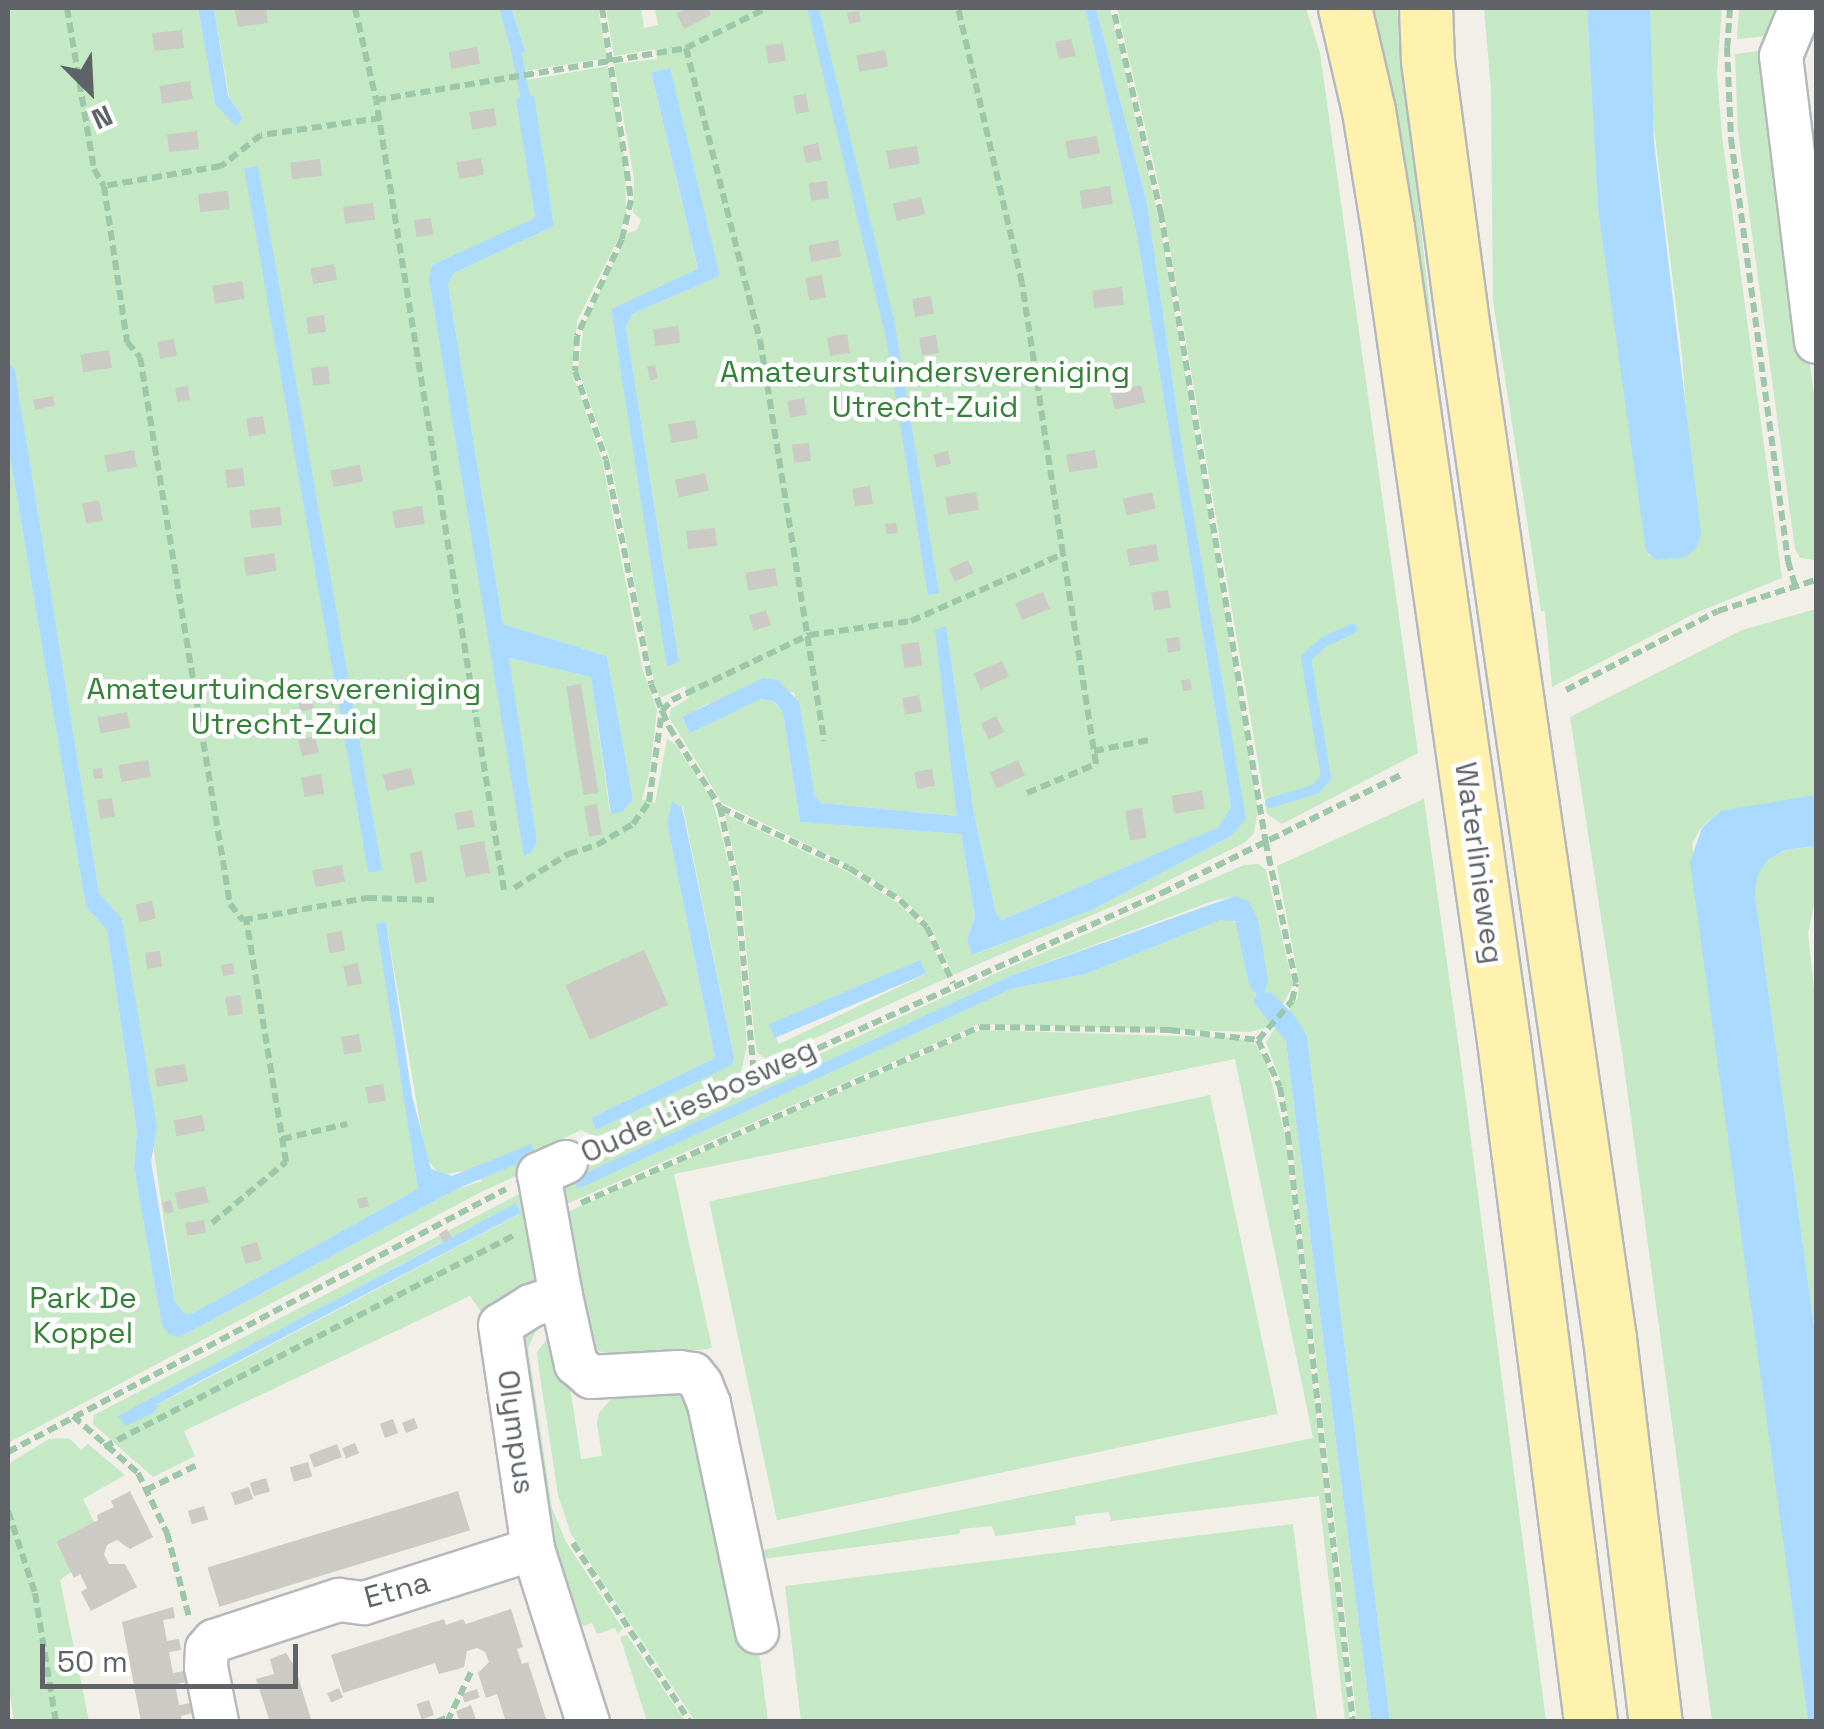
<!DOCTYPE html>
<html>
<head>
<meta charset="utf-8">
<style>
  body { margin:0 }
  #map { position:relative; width:1824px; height:1729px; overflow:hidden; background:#f1efe8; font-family:"Space Grotesk",sans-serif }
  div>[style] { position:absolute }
  .green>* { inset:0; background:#c5e8c5; transform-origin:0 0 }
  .water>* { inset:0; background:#aadaff; transform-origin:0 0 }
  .stream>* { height:10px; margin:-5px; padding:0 5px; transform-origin:5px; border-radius:5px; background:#aadaff }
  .building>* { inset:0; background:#cccac5; transform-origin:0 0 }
  .path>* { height:6px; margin-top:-3px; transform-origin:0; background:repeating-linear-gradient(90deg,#9cc7a9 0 10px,transparent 0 15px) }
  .roads { filter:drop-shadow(2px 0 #b5b8bc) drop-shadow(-2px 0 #b5b8bc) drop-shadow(0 2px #b5b8bc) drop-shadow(0 -2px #b5b8bc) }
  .minor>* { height:42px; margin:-21px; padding:0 21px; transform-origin:21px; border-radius:21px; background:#fff }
  .major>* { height:52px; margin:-26px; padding:0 26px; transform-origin:26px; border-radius:26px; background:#fff2af }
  span { translate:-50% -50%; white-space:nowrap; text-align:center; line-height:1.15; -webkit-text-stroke:9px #fff; paint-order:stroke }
  .park-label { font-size:30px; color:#348238 }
  .street-label { font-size:30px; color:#5f6368 }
  .frame { position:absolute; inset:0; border:10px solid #5f6368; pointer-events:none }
  .north { position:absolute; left:40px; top:40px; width:100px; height:100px; -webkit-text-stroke:8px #fff; paint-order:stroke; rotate:156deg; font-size:28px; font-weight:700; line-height:40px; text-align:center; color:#5f6368 }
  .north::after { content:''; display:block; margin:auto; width:35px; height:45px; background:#5f6368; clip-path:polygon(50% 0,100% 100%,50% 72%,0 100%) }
  .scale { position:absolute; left:40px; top:1644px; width:258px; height:45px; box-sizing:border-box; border:5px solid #5f6368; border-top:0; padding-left:12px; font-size:30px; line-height:35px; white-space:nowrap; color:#5f6368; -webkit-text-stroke:8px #fff; paint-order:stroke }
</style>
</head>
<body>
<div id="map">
  <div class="green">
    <i style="clip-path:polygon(evenodd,8px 8px,198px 8px,215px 104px,243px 118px,229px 97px,214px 8px,499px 8px,512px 53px,526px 51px,511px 8px,598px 8px,607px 58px,518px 72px,521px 81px,608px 66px,625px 163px,626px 213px,619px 237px,577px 321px,572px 372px,602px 460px,642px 668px,657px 710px,650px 770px,642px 799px,655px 803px,667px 739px,675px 744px,712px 800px,717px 817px,733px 882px,747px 1045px,741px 1072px,610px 1134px,594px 1136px,581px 1130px,548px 1146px,538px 1166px,483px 1191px,8px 1443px,8px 444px,86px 907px,107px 930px,137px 1132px,134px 1168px,162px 1325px,180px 1337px,457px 1189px,483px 1181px,470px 1170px,440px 1175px,426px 1158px,386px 922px,377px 923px,418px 1189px,193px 1313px,186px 1316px,175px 1302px,122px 920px,99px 893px,15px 371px,8px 361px,8px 8px,533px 95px,554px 226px,454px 273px,448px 284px,503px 624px,607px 656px,633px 800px,622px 812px,610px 813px,591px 677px,508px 658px,537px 841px,527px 856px,429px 279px,432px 265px,535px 219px,517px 100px,533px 95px,8px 8px,672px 803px,683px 807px,734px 1057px,731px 1065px,596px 1130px,591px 1118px,715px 1058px,667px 823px,672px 803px)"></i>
    <i style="clip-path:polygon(evenodd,606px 8px,641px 8px,644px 28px,658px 25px,655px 8px,1085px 8px,1136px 230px,1231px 807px,1220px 827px,1002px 920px,996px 913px,974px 814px,946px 626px,958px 816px,821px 803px,815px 796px,794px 692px,707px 704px,682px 718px,690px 732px,761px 699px,774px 702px,783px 713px,800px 822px,961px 834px,975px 917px,967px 939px,973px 955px,1092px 910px,1231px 836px,1245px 819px,1183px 453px,1147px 203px,1096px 8px,1110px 8px,1160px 225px,1258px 809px,1254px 833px,1244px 843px,1141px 894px,953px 975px,930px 925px,902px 898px,850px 865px,722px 803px,669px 717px,671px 709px,689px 698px,685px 686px,660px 698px,654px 682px,610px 459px,578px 369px,584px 325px,628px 233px,637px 230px,641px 220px,633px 212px,634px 178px,614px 64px,657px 59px,655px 49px,614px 56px,606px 8px,669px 68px,720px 276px,632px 314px,626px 327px,679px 660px,668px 666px,611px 309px,698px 270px,651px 72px,669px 68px)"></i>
    <i style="clip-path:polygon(1117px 8px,1306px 8px,1320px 53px,1418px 753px,1282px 824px,1267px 814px,1160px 190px)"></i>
    <i style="clip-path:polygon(1358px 8px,1397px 8px,1454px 531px)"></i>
    <i style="clip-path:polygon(1484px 8px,1587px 8px,1598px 209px,1649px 556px,1696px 540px,1682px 355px,1648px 80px,1650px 8px,1722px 8px,1717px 73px,1722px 136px,1782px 578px,1698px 612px,1552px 687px,1545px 612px,1541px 611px,1493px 301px,1491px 89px)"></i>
    <i style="clip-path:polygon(1739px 8px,1783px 8px,1768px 36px,1737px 39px)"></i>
    <i style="clip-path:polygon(1767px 50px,1816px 409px,1816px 560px,1800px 558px,1795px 549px,1738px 131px,1735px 54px)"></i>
    <i style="clip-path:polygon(1816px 609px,1816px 797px,1720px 811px,1701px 828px,1692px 844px,1808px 1721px,1712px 1721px,1623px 1059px,1570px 717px,1742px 630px)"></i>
    <i style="clip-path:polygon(1424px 799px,1461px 1063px,1546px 1721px,1390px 1721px,1307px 1036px,1288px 1010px,1298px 998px,1299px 981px,1277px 866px)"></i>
    <i style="clip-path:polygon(evenodd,725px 814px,848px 872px,898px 903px,925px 929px,947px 978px,767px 1060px,758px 1053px,755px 1042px,740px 881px,725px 814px,919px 960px,926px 974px,779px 1044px,772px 1029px,919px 960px)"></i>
    <i style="clip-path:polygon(1816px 846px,1816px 895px,1808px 933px,1816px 1008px,1816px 1341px,1755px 894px,1758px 874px,1768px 860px,1786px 850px)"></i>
    <i style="clip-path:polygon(1258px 864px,1266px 870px,1293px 985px,1282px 1006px,1271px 993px,1264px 993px,1235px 896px,1213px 901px,1010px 976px,574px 1179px,1011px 989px,1086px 974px,1221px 920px,1231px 919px,1239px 927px,1257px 994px,1253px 1002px,1270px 1021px,1264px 1028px,1250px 1032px,979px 1024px,562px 1206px,561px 1179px,569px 1169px,992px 975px,1244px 865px)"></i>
    <i style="clip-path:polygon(1276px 1026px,1286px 1041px,1371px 1721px,1357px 1721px,1291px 1135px,1283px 1087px,1266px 1042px)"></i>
    <i style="clip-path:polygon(981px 1030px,1236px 1038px,1255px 1044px,1266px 1060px,1285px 1135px,1350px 1721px,1345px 1721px,1319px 1496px,1111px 1521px,1109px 1512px,1075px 1516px,1076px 1525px,995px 1536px,992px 1526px,961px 1529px,959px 1534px,755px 1560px,754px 1552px,1313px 1438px,1235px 1059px,674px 1174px,712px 1348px,635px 1360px,590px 1349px,563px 1214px)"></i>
    <i style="left:1210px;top:1095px;width:326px;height:512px;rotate:78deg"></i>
    <i style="clip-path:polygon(evenodd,521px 1193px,540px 1277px,484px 1316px,470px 1296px,184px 1431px,195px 1456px,153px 1477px,93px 1424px,94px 1415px,109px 1407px,521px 1193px,520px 1214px,155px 1406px,119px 1417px,442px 1242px,520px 1214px)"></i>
    <i style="clip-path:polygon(540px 1322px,528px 1348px,552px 1508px,566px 1542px,623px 1629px,618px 1634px,615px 1628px,597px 1634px,592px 1623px,577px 1628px,543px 1520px,522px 1333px)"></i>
    <i style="clip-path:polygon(547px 1339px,550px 1356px,565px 1355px,581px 1459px,602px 1456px,597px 1424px,599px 1413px,611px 1399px,622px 1394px,682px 1393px,690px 1399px,758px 1644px,768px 1721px,695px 1721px,571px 1534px,558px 1495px,539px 1370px,537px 1352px)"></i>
    <i style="clip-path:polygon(69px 1438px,81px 1450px,88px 1444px,125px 1475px,83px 1499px,95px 1524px,56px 1544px,72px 1571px,60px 1580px,89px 1721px,14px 1721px,8px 1682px,8px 1464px,49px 1439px)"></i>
    <i style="clip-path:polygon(1293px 1524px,1317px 1721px,801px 1721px,785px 1586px)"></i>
    <i style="clip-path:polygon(626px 1635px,627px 1635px,685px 1721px,647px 1721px,620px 1637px)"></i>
  </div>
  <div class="water">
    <i style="clip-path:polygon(198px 8px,214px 8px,228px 96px,243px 118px,236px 126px,215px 104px)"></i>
    <i style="clip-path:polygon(499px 8px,511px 8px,526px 52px,512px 54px)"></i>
    <i style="clip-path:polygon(807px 8px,819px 8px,894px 319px,939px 593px,928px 595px,886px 338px)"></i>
    <i style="clip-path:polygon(1085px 8px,1096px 8px,1147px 203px,1183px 453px,1246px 819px,1231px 836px,1092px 910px,972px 955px,967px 939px,975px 917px,961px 834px,800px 822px,783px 713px,775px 702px,761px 699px,690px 733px,682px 717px,763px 678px,778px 680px,799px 702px,815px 796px,821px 803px,957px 816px,935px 630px,946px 626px,974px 814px,996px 913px,1002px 920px,1219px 827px,1231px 807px,1136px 230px)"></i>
    <i style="clip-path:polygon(1587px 8px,1650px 8px,1654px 142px,1701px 534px,1696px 548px,1686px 557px,1656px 560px,1646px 551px,1598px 209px)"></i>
    <i style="clip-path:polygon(670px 68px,720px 276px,632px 314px,626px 327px,679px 661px,667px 667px,611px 309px,698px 269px,651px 72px)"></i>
    <i style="clip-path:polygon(534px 95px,554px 226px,454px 273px,448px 284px,503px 624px,607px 656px,633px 800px,622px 812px,611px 814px,591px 677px,509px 658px,537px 841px,531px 853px,524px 856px,429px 279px,432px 265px,535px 218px,516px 99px)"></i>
    <i style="left:258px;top:166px;width:715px;height:14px;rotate:80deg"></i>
    <i style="clip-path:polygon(8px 361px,15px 370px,99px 893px,122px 919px,157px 1128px,151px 1161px,175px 1302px,186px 1315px,193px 1313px,418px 1189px,376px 923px,386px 922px,412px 1096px,431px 1169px,452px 1176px,531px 1144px,536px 1156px,457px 1189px,180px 1337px,169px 1334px,162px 1326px,134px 1168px,137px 1132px,107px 930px,86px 907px,8px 444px)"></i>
    <i style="clip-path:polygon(1810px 796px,1816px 797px,1816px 846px,1785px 850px,1768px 860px,1758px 874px,1755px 894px,1816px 1341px,1816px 1722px,1808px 1721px,1690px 862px,1702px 828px,1720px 811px)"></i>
    <i style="clip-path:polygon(672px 802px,682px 807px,734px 1057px,732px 1065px,596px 1130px,591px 1118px,715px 1058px,667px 823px)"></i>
    <i style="clip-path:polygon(1235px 896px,1248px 901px,1258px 920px,1268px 981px,1264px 993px,1271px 992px,1294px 1015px,1307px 1036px,1390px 1721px,1371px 1721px,1286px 1041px,1253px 1002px,1257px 994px,1250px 987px,1235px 921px,1221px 920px,1086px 974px,1011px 989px,578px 1189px,573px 1179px,1010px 976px)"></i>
    <i style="left:920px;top:960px;width:15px;height:164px;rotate:67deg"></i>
    <i style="clip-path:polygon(516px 1203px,521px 1213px,202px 1380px,158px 1404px,155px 1412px,126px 1426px,118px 1416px)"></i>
  </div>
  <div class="stream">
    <i style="left:514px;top:40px;width:68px;rotate:79deg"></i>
    <i style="left:1270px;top:803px;width:48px;rotate:-16.9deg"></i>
    <i style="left:1316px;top:789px;width:16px;rotate:-50deg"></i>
    <i style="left:1326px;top:777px;width:121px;rotate:-99.5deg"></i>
    <i style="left:1306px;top:658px;width:24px;rotate:-42deg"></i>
    <i style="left:1324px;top:642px;width:31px;rotate:-25deg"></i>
  </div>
  <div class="building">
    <i style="clip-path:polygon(266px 8px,268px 23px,238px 27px,235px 10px)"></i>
    <i style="clip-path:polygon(688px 8px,707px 8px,711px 15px,684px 29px,676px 13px)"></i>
    <i style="left:859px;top:11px;width:11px;height:12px;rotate:80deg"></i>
    <i style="left:182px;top:30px;width:18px;height:30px;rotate:84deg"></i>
    <i style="clip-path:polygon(1071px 39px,1076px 56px,1059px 59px,1055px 42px)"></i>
    <i style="left:783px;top:43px;width:18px;height:18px;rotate:81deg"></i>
    <i style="left:477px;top:47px;width:17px;height:29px;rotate:80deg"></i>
    <i style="left:885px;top:50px;width:17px;height:29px;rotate:80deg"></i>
    <i style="left:190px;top:81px;width:18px;height:31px;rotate:81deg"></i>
    <i style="left:806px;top:94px;width:18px;height:13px;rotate:81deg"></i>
    <i style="left:494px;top:108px;width:18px;height:25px;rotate:81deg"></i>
    <i style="left:197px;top:131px;width:18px;height:30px;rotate:84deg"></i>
    <i style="left:1097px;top:136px;width:18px;height:32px;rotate:81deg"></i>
    <i style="left:818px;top:143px;width:17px;height:16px;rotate:77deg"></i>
    <i style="left:917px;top:146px;width:18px;height:31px;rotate:81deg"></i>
    <i style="left:481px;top:158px;width:17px;height:25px;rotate:80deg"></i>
    <i style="left:320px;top:159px;width:17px;height:30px;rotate:83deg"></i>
    <i style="left:827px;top:181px;width:18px;height:18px;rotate:84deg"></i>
    <i style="left:1110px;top:186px;width:18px;height:31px;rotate:81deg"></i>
    <i style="left:228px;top:191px;width:18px;height:30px;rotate:84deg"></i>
    <i style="left:921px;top:197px;width:18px;height:29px;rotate:77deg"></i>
    <i style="left:373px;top:203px;width:17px;height:30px;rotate:83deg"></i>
    <i style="left:431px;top:218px;width:17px;height:17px;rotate:83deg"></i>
    <i style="left:838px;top:240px;width:17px;height:30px;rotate:80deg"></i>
    <i style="left:334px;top:264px;width:16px;height:24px;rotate:79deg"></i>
    <i style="left:822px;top:275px;width:23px;height:17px;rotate:80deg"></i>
    <i style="left:242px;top:281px;width:18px;height:30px;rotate:81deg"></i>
    <i style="left:1122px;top:287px;width:18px;height:30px;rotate:84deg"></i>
    <i style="left:931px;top:296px;width:18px;height:19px;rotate:81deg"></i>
    <i style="left:324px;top:315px;width:17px;height:18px;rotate:83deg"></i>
    <i style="left:678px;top:326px;width:17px;height:25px;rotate:83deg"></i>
    <i style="left:847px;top:334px;width:19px;height:20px;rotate:81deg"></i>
    <i style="left:936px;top:335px;width:18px;height:17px;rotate:81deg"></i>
    <i style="left:174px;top:339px;width:17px;height:17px;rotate:80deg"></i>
    <i style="left:109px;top:350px;width:18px;height:29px;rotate:81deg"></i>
    <i style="left:655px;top:365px;width:14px;height:8px;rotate:78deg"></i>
    <i style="left:328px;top:366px;width:18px;height:17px;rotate:84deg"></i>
    <i style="left:1141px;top:385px;width:18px;height:31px;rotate:77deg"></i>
    <i style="left:188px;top:386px;width:14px;height:13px;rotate:82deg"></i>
    <i style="left:53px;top:396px;width:10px;height:20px;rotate:79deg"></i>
    <i style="left:804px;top:398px;width:17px;height:17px;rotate:80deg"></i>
    <i style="left:263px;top:416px;width:18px;height:17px;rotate:81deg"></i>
    <i style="left:695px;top:420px;width:19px;height:27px;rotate:81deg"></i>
    <i style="left:809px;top:443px;width:18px;height:17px;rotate:84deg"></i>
    <i style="left:134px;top:450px;width:17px;height:30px;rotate:80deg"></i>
    <i style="left:1095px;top:450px;width:18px;height:29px;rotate:81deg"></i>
    <i style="left:948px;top:451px;width:13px;height:15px;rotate:77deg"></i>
    <i style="left:360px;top:465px;width:17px;height:30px;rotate:80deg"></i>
    <i style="left:243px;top:468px;width:18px;height:18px;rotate:84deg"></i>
    <i style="left:705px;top:473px;width:18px;height:31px;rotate:77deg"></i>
    <i style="left:870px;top:486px;width:18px;height:18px;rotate:81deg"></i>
    <i style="left:976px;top:492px;width:18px;height:31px;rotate:81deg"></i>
    <i style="left:1152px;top:492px;width:17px;height:30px;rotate:77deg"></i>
    <i style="left:99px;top:500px;width:21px;height:17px;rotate:79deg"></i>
    <i style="left:422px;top:506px;width:18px;height:30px;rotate:81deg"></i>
    <i style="left:280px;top:507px;width:18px;height:31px;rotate:84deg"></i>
    <i style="clip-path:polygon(896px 523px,898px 533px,887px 534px,885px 524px)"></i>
    <i style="left:715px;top:528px;width:18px;height:29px;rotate:84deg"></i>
    <i style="left:1156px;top:544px;width:17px;height:30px;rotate:80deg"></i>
    <i style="left:274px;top:553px;width:18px;height:31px;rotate:81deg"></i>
    <i style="left:968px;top:560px;width:14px;height:21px;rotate:65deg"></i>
    <i style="left:775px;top:568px;width:18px;height:30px;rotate:81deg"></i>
    <i style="left:1168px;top:590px;width:18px;height:17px;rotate:81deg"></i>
    <i style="left:1043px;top:592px;width:18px;height:30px;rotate:68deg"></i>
    <i style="left:766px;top:610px;width:16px;height:18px;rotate:72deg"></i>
    <i style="left:1179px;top:637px;width:14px;height:13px;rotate:82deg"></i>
    <i style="left:919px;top:642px;width:24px;height:18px;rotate:83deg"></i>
    <i style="left:1002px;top:661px;width:17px;height:31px;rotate:66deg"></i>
    <i style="left:1190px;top:679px;width:11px;height:9px;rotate:80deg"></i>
    <i style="left:581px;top:684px;width:110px;height:15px;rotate:81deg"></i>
    <i style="left:311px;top:695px;width:14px;height:14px;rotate:78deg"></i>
    <i style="left:919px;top:695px;width:17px;height:17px;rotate:80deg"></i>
    <i style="left:127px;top:712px;width:16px;height:30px;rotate:79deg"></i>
    <i style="left:996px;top:716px;width:18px;height:17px;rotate:63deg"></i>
    <i style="left:315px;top:736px;width:17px;height:17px;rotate:77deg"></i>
    <i style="left:148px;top:760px;width:17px;height:30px;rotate:80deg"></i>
    <i style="left:1018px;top:760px;width:17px;height:31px;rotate:66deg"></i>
    <i style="left:102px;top:768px;width:10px;height:9px;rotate:84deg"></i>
    <i style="left:411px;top:768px;width:17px;height:29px;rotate:77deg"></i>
    <i style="left:932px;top:769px;width:17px;height:18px;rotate:80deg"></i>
    <i style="left:321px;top:774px;width:20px;height:20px;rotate:81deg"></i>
    <i style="left:1202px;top:791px;width:18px;height:31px;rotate:81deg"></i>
    <i style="left:112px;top:798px;width:19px;height:15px;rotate:81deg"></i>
    <i style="left:597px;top:804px;width:31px;height:13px;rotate:81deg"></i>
    <i style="left:1142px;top:808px;width:30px;height:17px;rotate:81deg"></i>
    <i style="left:472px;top:810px;width:17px;height:18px;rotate:80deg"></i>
    <i style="left:484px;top:841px;width:32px;height:25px;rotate:79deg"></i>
    <i style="left:422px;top:851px;width:31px;height:12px;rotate:81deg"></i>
    <i style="left:342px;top:865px;width:17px;height:30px;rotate:80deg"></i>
    <i style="left:152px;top:901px;width:18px;height:17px;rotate:77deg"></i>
    <i style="left:342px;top:931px;width:20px;height:16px;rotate:81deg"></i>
    <i style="left:644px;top:950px;width:60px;height:86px;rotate:66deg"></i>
    <i style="left:160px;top:951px;width:16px;height:15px;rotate:83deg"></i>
    <i style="left:233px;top:963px;width:11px;height:12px;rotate:80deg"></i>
    <i style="left:358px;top:963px;width:21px;height:15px;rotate:79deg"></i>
    <i style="left:240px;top:995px;width:19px;height:15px;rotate:81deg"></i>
    <i style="left:359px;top:1034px;width:18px;height:18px;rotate:81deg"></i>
    <i style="left:185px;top:1064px;width:18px;height:31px;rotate:81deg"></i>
    <i style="left:383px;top:1084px;width:17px;height:18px;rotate:80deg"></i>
    <i style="left:202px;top:1115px;width:16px;height:29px;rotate:79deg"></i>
    <i style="left:205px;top:1186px;width:17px;height:31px;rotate:77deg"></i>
    <i style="left:367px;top:1197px;width:10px;height:10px;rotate:79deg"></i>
    <i style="clip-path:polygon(171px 1200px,174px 1212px,165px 1213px,162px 1202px)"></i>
    <i style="left:204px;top:1220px;width:13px;height:19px;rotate:81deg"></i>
    <i style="clip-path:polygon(447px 1229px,452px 1238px,443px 1242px,439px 1234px)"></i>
    <i style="left:257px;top:1242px;width:18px;height:17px;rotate:74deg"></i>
    <i style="left:414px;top:1418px;width:11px;height:13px;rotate:68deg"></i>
    <i style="left:393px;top:1419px;width:15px;height:14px;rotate:70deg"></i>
    <i style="left:355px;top:1443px;width:11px;height:14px;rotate:68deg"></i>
    <i style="left:337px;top:1444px;width:14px;height:30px;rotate:69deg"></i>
    <i style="left:308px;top:1462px;width:15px;height:19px;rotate:74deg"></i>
    <i style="left:266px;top:1478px;width:14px;height:17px;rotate:73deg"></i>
    <i style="left:249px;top:1487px;width:13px;height:19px;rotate:72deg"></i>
    <i style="clip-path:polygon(130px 1491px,153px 1537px,130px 1549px,117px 1540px,107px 1545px,104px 1554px,109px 1564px,125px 1564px,137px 1587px,91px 1611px,81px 1592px,87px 1588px,80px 1574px,74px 1578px,56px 1542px,98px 1520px,97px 1515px,114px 1507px,111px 1501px)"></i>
    <i style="left:458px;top:1491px;width:41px;height:262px;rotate:73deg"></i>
    <i style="left:204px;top:1506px;width:14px;height:17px;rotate:73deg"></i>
    <i style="clip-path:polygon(173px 1607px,175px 1618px,163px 1620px,167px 1641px,179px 1639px,180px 1644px,181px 1650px,169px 1652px,173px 1673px,185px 1671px,187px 1682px,175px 1684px,179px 1705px,191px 1703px,193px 1713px,181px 1716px,182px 1722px,141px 1722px,122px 1622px)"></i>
    <i style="clip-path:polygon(511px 1609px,523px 1647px,517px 1649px,522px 1664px,528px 1662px,547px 1722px,506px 1722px,497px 1694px,486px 1698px,478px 1673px,489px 1662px,485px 1652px,477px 1648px,467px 1651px,464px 1667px,458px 1669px,439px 1674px,435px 1663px,343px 1693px,331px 1655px,444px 1619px,446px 1625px,463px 1619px,466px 1624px)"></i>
    <i style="clip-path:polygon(286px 1653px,295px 1667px,312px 1722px,270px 1722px,256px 1679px,274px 1674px,270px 1659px)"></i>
    <i style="left:339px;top:1688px;width:10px;height:13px;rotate:66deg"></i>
    <i style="left:477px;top:1689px;width:9px;height:16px;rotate:72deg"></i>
    <i style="left:429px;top:1700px;width:16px;height:13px;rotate:72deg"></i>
    <i style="clip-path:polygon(471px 1705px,476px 1720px,460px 1722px,456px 1711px)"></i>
  </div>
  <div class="path">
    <i style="left:67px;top:8px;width:163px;rotate:80.5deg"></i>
    <i style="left:94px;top:169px;width:20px;rotate:60deg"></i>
    <i style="left:355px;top:8px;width:94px;rotate:77.1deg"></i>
    <i style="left:602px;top:8px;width:194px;rotate:81.4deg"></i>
    <i style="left:631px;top:200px;width:40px;rotate:103deg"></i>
    <i style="left:622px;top:239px;width:107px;rotate:114.9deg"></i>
    <i style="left:577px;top:336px;width:35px;rotate:93deg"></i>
    <i style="left:575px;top:371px;width:94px;rotate:70.8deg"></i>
    <i style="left:606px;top:460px;width:228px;rotate:78.6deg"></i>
    <i style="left:651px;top:684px;width:47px;rotate:67.3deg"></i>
    <i style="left:669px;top:727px;width:95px;rotate:57.5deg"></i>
    <i style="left:720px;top:807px;width:76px;rotate:77.8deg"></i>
    <i style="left:736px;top:881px;width:195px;rotate:84.7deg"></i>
    <i style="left:1730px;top:8px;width:39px;rotate:94deg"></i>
    <i style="left:1727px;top:47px;width:92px;rotate:87.5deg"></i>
    <i style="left:1731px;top:139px;width:426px;rotate:82.3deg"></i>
    <i style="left:1788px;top:561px;width:25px;rotate:74deg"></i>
    <i style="left:686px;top:48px;width:301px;rotate:75.8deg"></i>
    <i style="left:760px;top:340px;width:406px;rotate:80.9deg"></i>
    <i style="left:381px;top:118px;width:121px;rotate:171.9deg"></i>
    <i style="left:261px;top:135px;width:51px;rotate:142.2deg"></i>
    <i style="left:221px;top:166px;width:119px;rotate:170.3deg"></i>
    <i style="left:104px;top:186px;width:158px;rotate:81.6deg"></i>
    <i style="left:127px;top:342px;width:20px;rotate:49deg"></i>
    <i style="left:140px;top:357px;width:554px;rotate:80.66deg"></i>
    <i style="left:230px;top:904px;width:21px;rotate:51deg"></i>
    <i style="left:243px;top:920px;width:126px;rotate:-10.1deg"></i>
    <i style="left:367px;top:898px;width:67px;rotate:1.7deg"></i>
    <i style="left:1566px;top:690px;width:171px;rotate:-27.5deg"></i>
    <i style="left:1718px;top:611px;width:103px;rotate:-17.6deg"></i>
    <i style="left:1094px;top:751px;width:56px;rotate:-11.3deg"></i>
    <i style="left:1027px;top:793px;width:75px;rotate:-22.8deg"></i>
    <i style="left:1096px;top:764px;width:213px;rotate:-98.9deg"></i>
    <i style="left:721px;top:808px;width:141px;rotate:25.1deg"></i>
    <i style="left:849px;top:868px;width:60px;rotate:32.1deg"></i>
    <i style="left:900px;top:900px;width:38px;rotate:45deg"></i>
    <i style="left:927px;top:927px;width:62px;rotate:65.1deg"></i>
    <i style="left:514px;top:888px;width:64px;rotate:-32.2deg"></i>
    <i style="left:568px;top:854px;width:30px;rotate:-17deg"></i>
    <i style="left:597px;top:845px;width:42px;rotate:-30.3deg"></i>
    <i style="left:633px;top:824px;width:27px;rotate:-54deg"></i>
    <i style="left:649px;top:802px;width:92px;rotate:-81.9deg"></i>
    <i style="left:662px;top:711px;width:15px;rotate:-48deg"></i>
    <i style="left:672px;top:700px;width:152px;rotate:-25.4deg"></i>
    <i style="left:809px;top:635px;width:103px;rotate:-7.8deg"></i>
    <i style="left:911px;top:621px;width:166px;rotate:-23.8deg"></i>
    <i style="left:1063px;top:554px;width:274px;rotate:-98.6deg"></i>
    <i style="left:1022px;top:283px;width:282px;rotate:-103.1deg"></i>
    <i style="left:504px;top:890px;width:800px;rotate:-99.2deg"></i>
    <i style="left:376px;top:100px;width:314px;rotate:-9.5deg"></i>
    <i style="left:686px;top:48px;width:90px;rotate:-26.3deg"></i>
    <i style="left:1258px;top:1040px;width:52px;rotate:64.9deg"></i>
    <i style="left:1280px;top:1087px;width:49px;rotate:80.5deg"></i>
    <i style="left:1288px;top:1135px;width:591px;rotate:83.68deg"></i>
    <i style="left:282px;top:1139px;width:67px;rotate:-13deg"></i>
    <i style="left:599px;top:1147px;width:618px;rotate:-24.28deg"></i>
    <i style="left:1162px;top:893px;width:267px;rotate:-26.3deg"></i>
    <i style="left:581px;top:1203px;width:436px;rotate:-23.8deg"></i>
    <i style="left:980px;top:1027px;width:190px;rotate:0.9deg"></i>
    <i style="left:1170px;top:1030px;width:89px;rotate:6.5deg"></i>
    <i style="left:1258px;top:1040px;width:52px;rotate:-48.9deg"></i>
    <i style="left:1292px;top:1001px;width:18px;rotate:-77deg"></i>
    <i style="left:1296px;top:983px;width:142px;rotate:-102.2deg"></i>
    <i style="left:1266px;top:844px;width:639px;rotate:-99.46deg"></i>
    <i style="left:1161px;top:214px;width:212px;rotate:-103.1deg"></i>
    <i style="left:212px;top:1223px;width:96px;rotate:-39.5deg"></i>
    <i style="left:286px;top:1162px;width:246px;rotate:-99.3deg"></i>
    <i style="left:73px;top:1416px;width:86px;rotate:41.2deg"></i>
    <i style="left:138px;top:1473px;width:67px;rotate:64.2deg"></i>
    <i style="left:167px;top:1533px;width:87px;rotate:75.3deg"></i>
    <i style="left:104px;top:1447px;width:464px;rotate:-27.3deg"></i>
    <i style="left:8px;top:1452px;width:563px;rotate:-27.84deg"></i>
    <i style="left:146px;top:1490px;width:59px;rotate:-26.1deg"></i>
    <i style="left:8px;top:1511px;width:86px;rotate:71.8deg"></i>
    <i style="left:35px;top:1593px;width:131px;rotate:80.8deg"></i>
    <i style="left:573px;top:1543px;width:214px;rotate:56.8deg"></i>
    <i style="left:436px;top:1722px;width:11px;rotate:-22deg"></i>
    <i style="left:447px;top:1722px;width:58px;rotate:-64.3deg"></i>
  </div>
  <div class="roads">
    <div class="minor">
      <i style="left:1809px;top:8px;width:15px;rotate:143deg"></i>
      <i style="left:1797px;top:17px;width:42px;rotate:112.3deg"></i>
      <i style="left:1781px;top:56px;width:288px;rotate:83deg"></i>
      <i style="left:566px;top:1162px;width:30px;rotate:156deg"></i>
      <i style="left:539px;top:1174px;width:124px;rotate:79.8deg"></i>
      <i style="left:561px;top:1296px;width:32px;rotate:162deg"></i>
      <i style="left:531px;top:1306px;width:36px;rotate:148deg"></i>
      <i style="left:500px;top:1325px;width:226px;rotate:81.6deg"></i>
      <i style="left:533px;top:1549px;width:182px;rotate:72.4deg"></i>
      <i style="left:561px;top:1296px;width:70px;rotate:77.6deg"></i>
      <i style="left:576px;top:1364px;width:20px;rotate:41deg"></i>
      <i style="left:591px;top:1377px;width:88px;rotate:-3.3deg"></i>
      <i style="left:679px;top:1372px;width:14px;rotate:8deg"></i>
      <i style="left:693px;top:1374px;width:13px;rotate:51deg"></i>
      <i style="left:701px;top:1384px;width:22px;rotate:68deg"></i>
      <i style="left:709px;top:1404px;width:233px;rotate:78.1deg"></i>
      <i style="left:217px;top:1722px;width:56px;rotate:-101.3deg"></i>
      <i style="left:206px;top:1667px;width:18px;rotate:-87deg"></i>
      <i style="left:207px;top:1649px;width:11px;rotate:-49deg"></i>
      <i style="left:214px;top:1641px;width:132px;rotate:-18.2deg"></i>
      <i style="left:339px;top:1600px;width:25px;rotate:7deg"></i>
      <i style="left:364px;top:1603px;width:177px;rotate:-17.7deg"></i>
    </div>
    <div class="major">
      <i style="left:1345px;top:8px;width:106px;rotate:76.9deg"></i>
      <i style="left:1369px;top:111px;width:119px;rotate:80.8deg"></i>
      <i style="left:1388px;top:228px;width:821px;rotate:81.88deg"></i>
      <i style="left:1504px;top:1041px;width:687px;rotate:82.72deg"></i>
      <i style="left:1426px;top:8px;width:53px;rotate:87.8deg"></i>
      <i style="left:1428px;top:61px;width:250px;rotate:82.4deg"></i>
      <i style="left:1461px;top:309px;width:1041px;rotate:81.77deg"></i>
      <i style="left:1610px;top:1339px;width:386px;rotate:83.2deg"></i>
    </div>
  </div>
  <div class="park-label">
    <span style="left:925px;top:389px">Amateurstuindersvereniging<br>Utrecht-Zuid</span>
    <span style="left:284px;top:706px">Amateurtuindersvereniging<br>Utrecht-Zuid</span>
    <span style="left:83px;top:1315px">Park De<br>Koppel</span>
  </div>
  <div class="street-label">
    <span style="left:1479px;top:863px;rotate:82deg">Waterlinieweg</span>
    <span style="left:698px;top:1101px;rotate:-25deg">Oude Liesbosweg</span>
    <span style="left:516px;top:1432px;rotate:82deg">Olympus</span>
    <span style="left:397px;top:1590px;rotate:-15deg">Etna</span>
  </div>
  <div class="frame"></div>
  <div class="north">N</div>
  <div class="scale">50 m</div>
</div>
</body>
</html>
